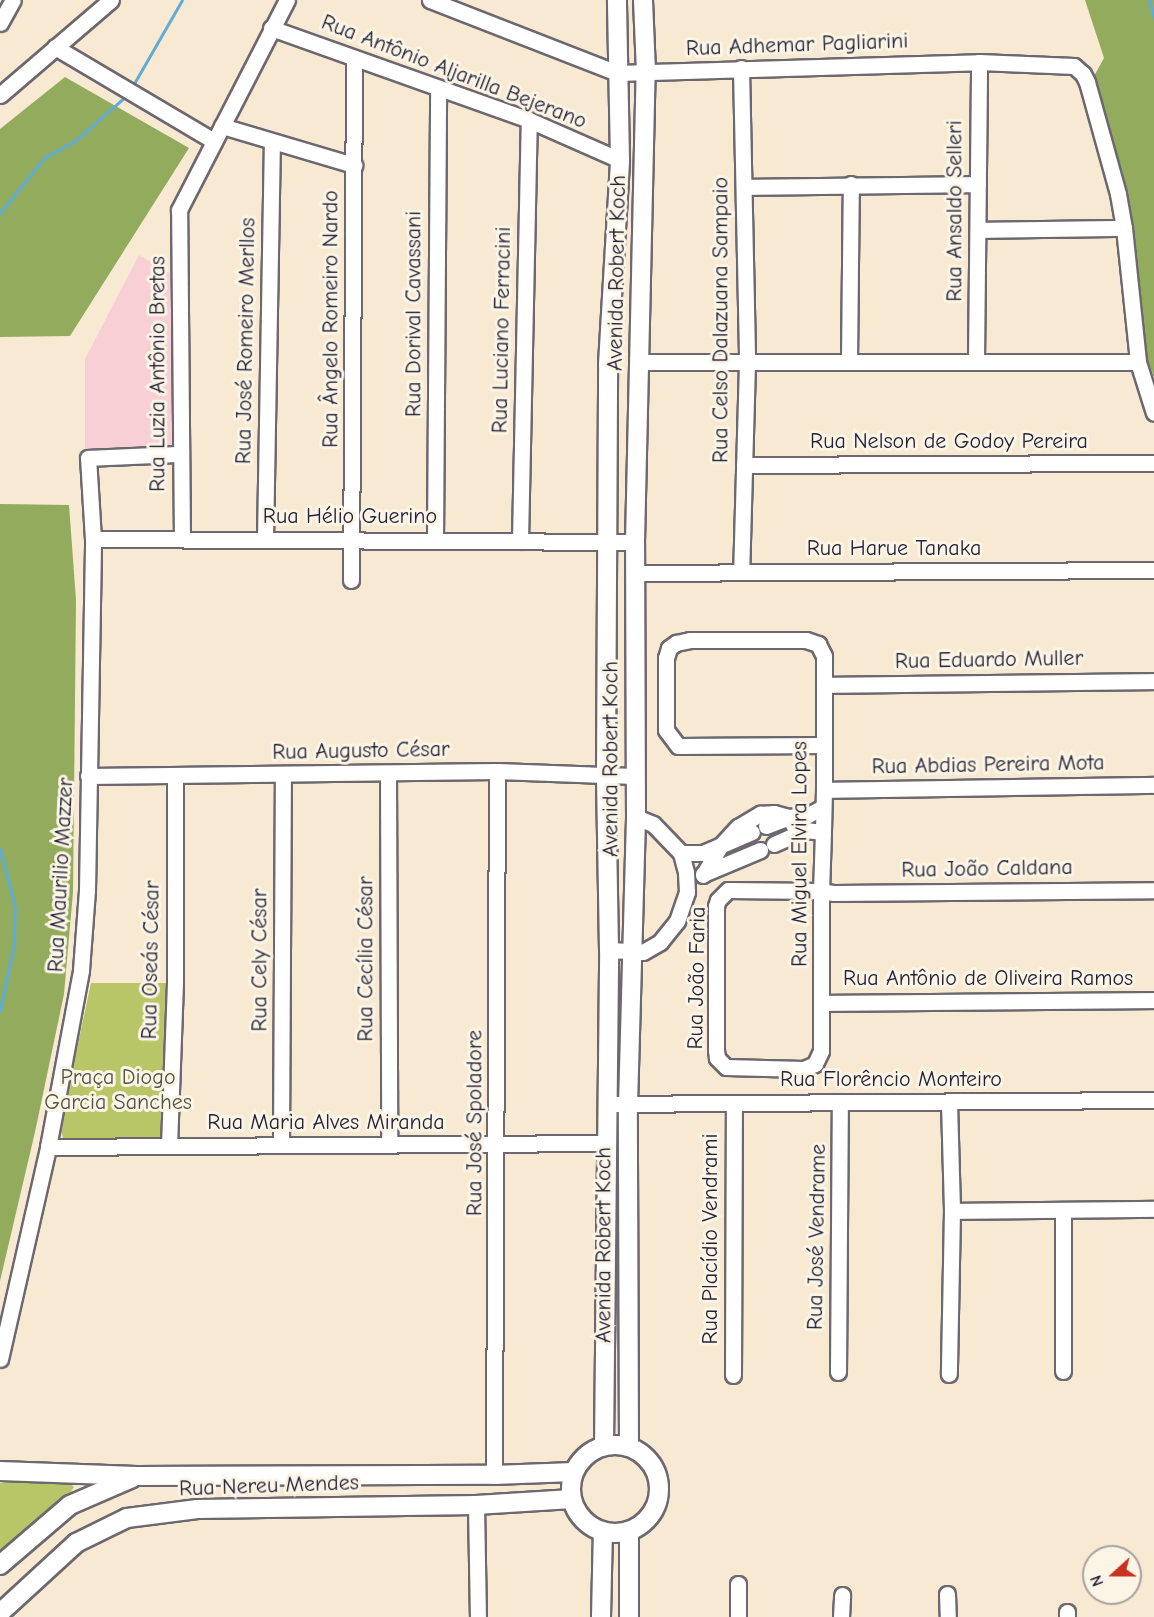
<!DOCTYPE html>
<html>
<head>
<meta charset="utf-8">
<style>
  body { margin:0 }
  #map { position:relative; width:1154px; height:1617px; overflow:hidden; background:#f8e9d2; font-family:"Comic Neue",sans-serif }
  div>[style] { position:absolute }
  .built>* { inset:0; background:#f7cfd4 }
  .green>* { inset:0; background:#b8c668 }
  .forest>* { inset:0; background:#92ab5c }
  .stream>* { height:3px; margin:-1.5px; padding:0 1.5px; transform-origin:1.5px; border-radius:1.5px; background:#60acd8 }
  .roads { filter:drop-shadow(2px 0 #6d6870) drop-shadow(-2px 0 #6d6870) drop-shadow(0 2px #6d6870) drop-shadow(0 -2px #6d6870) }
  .minor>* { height:15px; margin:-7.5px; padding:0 7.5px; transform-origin:7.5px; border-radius:7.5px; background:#fff }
  .major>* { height:18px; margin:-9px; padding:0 9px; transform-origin:9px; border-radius:9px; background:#fff }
  .major>.ring { margin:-9px; padding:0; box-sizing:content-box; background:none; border:18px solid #fff; border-radius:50% }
  span { translate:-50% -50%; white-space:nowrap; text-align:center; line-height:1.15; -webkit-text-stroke:6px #fcf5e5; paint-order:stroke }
  .street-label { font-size:22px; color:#22223b }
  .park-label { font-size:22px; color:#4f5348 }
  .north { position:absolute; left:1082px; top:1545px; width:60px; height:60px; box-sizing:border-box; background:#fcf5e5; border:2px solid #a5a1a1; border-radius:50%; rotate:249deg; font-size:16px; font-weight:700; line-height:24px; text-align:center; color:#22223b }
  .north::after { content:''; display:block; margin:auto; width:21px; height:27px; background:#c8321e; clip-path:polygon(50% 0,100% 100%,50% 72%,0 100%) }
</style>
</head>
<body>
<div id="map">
  <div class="built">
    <i style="clip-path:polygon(139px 255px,173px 275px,174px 449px,85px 451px,85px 359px)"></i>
  </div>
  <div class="green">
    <i style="clip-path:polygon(91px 983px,175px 983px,164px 1139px,64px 1141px,60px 1128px)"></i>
    <i style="clip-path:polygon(65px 1479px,74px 1487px,70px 1493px,43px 1513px,0 1557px,0 1483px)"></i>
  </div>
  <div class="forest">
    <i style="clip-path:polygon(1085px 0,1154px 0,1154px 377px,1146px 356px,1130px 209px,1093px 78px,1104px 58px)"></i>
    <i style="clip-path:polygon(65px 77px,189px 148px,70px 336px,0 337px,0 129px)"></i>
    <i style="clip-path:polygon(0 504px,69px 505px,76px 600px,73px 892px,64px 994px,35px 1132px,0 1281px)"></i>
  </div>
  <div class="stream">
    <i style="left:1149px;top:0;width:19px;rotate:74deg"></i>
    <i style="left:132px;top:87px;width:100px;rotate:-60.1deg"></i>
    <i style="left:0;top:213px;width:70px;rotate:-51.3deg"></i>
    <i style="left:44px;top:158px;width:35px;rotate:-29deg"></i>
    <i style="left:75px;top:141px;width:69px;rotate:-41.5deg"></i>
    <i style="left:0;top:849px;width:60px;rotate:75.5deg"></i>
    <i style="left:15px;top:907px;width:36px;rotate:92deg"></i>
    <i style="left:14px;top:943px;width:69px;rotate:101.6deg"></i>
  </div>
  <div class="roads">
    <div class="minor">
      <i style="left:430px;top:0;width:201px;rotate:21.3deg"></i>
      <i style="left:617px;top:73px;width:362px;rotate:-1.7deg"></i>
      <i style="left:979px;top:62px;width:95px;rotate:2.4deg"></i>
      <i style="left:1074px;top:66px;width:12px;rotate:42deg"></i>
      <i style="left:1083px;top:74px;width:9px;rotate:63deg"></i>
      <i style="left:1087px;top:82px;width:116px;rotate:74.5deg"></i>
      <i style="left:1118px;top:194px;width:35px;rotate:80deg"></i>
      <i style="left:1124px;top:228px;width:135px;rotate:84deg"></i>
      <i style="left:1138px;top:362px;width:53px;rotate:72.6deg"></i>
      <i style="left:0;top:23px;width:26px;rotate:-61deg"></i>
      <i style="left:271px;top:28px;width:274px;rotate:19.6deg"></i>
      <i style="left:529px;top:120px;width:99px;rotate:23.7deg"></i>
      <i style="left:55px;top:47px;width:185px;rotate:30.6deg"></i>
      <i style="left:741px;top:68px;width:295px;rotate:88.8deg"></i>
      <i style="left:747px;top:363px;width:209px;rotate:91.6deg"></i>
      <i style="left:0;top:95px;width:146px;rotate:-40.6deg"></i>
      <i style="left:222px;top:126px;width:138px;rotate:16.5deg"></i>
      <i style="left:744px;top:187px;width:234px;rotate:-0.7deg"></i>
      <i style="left:978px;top:230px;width:146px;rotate:-0.8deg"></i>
      <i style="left:849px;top:361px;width:177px;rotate:-89.4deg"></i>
      <i style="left:976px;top:361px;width:299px;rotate:-89.4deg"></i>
      <i style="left:639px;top:362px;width:499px"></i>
      <i style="left:744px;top:465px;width:410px;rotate:-0.3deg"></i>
      <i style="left:93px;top:539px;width:542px;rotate:0.32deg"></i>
      <i style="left:182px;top:539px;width:329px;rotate:-90.5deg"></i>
      <i style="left:179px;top:210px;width:236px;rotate:-62.8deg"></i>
      <i style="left:265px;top:539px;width:396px;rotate:-89deg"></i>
      <i style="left:435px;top:540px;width:452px;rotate:-89.6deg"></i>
      <i style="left:520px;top:541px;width:421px;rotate:-88.8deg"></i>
      <i style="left:635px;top:573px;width:519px;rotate:-0.33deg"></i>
      <i style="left:351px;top:580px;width:522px;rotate:-89.67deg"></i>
      <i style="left:824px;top:685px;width:330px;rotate:-0.7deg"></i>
      <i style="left:824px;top:745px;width:146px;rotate:179.6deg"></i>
      <i style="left:678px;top:746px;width:20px;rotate:-127deg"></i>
      <i style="left:666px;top:730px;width:72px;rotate:-90deg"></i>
      <i style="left:666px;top:658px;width:10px;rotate:-73deg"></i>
      <i style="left:669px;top:648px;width:9px;rotate:-36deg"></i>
      <i style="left:676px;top:643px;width:14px;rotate:-12deg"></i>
      <i style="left:690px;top:640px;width:116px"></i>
      <i style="left:806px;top:640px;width:13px;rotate:18deg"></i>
      <i style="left:818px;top:644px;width:13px;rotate:63deg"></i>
      <i style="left:824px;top:656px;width:134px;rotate:90deg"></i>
      <i style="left:824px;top:790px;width:42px;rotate:91.4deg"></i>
      <i style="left:823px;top:832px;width:59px;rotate:91.9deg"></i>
      <i style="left:821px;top:891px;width:160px;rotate:90deg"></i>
      <i style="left:821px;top:1051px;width:14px;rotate:115deg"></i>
      <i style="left:815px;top:1064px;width:12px;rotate:156deg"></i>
      <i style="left:804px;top:1069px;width:78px;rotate:-178.5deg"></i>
      <i style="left:726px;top:1067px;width:13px;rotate:-135deg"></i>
      <i style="left:717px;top:1058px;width:8px;rotate:-97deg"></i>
      <i style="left:716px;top:1050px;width:144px;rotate:-90deg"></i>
      <i style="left:716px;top:906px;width:6px;rotate:-72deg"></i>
      <i style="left:718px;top:900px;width:14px;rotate:-45deg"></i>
      <i style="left:728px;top:890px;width:93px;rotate:0.6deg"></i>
      <i style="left:821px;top:891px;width:13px;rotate:9deg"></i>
      <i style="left:834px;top:893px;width:320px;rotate:-0.5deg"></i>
      <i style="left:388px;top:773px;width:372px;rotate:89.8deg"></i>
      <i style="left:88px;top:776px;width:409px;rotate:-0.7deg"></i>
      <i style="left:497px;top:771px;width:139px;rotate:2.1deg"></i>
      <i style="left:824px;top:790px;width:330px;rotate:-0.9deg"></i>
      <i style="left:766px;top:826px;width:25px;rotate:-21deg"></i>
      <i style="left:789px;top:817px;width:19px;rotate:-6deg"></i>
      <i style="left:808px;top:815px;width:17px;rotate:-28deg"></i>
      <i style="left:774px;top:844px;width:35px;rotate:-24deg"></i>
      <i style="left:806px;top:830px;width:17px;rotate:7deg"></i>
      <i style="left:681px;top:853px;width:22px"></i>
      <i style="left:703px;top:853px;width:53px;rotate:-23.2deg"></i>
      <i style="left:703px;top:874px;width:62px;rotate:-22.8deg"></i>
      <i style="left:703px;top:875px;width:35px;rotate:-59deg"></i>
      <i style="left:721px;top:845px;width:25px;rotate:-47deg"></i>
      <i style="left:738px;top:827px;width:26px;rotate:-31deg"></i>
      <i style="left:760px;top:814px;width:14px;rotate:-4deg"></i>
      <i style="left:774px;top:813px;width:16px;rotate:15deg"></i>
      <i style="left:789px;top:817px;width:19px;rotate:62deg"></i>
      <i style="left:609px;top:950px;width:34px;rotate:3deg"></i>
      <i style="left:643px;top:952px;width:20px;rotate:-30deg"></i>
      <i style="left:660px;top:942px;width:27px;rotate:-51deg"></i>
      <i style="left:677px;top:921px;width:31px;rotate:-71deg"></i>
      <i style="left:687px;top:892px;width:20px;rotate:-93deg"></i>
      <i style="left:686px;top:872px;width:20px;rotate:-105deg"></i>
      <i style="left:681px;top:853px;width:40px;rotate:-134deg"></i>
      <i style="left:653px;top:824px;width:18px;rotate:-158deg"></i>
      <i style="left:822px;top:1003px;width:332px;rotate:-0.5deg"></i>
      <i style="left:949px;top:1102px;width:109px;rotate:88.4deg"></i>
      <i style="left:952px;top:1211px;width:163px;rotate:91.1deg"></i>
      <i style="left:606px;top:1104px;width:548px;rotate:-0.42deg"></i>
      <i style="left:281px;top:1145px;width:371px;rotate:-89.7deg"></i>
      <i style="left:169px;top:1146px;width:163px;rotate:-87.9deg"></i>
      <i style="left:175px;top:983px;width:208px;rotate:-90deg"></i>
      <i style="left:48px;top:1147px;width:557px;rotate:-0.41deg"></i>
      <i style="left:1063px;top:1210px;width:161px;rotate:90deg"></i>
      <i style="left:952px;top:1211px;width:202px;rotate:-0.6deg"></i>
      <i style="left:0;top:1359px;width:217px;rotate:-77.2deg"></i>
      <i style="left:48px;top:1147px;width:180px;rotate:-79.4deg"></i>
      <i style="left:81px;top:970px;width:80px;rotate:-85.7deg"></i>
      <i style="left:87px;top:890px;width:351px;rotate:-89deg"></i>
      <i style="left:93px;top:539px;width:81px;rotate:-93.5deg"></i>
      <i style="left:88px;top:458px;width:93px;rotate:-2.5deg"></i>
      <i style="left:838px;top:1372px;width:270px;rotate:-89.6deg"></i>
      <i style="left:733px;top:1375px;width:271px;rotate:-89.8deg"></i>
      <i style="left:494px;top:1475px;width:704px;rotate:-89.76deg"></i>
      <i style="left:476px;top:1505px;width:112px;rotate:89deg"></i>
      <i style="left:947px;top:1594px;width:23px;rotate:88deg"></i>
      <i style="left:738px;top:1617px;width:33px;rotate:-90deg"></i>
      <i style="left:841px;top:1617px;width:22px;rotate:-87deg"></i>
      <i style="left:1067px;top:1617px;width:5px;rotate:-90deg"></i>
    </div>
    <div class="major">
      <i class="ring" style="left:571px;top:1445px;width:70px;height:70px"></i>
      <i style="left:604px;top:1446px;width:496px;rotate:-89.4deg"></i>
      <i style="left:609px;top:950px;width:177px;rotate:-91deg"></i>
      <i style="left:606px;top:773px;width:409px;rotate:-89.7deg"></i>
      <i style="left:608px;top:364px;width:204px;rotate:-86.6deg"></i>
      <i style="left:620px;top:160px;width:160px;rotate:-91.1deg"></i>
      <i style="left:629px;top:1446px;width:341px;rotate:-90.2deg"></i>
      <i style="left:628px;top:1105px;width:288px;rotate:-88.4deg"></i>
      <i style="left:636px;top:817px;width:275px;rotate:-90.2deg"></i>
      <i style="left:635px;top:542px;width:470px;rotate:-88.7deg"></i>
      <i style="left:646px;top:72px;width:72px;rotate:-92.4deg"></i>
      <i style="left:0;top:1471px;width:136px;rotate:2.1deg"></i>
      <i style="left:136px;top:1476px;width:358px;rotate:-0.2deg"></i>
      <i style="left:494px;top:1475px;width:80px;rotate:-2.1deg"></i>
      <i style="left:0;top:1565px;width:92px;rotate:-40.6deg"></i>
      <i style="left:70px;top:1505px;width:68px;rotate:-23.5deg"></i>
      <i style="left:0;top:1613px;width:103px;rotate:-42.6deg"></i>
      <i style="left:76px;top:1543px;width:57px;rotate:-26.1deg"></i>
      <i style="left:127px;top:1518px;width:71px;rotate:-7.3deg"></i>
      <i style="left:197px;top:1509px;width:279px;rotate:-0.8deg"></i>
      <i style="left:476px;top:1505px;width:96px;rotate:-3.6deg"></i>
      <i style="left:601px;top:1617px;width:85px;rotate:-88.7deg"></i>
      <i style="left:629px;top:1617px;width:86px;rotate:-90deg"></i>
    </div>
  </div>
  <div class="street-label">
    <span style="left:797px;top:45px;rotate:-2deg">Rua Adhemar Pagliarini</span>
    <span style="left:454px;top:72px;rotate:21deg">Rua Antônio Aljarilla Bejerano</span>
    <span style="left:955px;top:211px;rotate:-90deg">Rua Ansaldo Selleri</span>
    <span style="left:617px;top:273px;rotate:-89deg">Avenida Robert Koch</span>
    <span style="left:414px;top:314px;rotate:-90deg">Rua Dorival Cavassani</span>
    <span style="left:331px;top:319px;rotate:-90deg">Rua Ângelo Romeiro Nardo</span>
    <span style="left:721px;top:320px;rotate:-90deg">Rua Celso Dalazuana Sampaio</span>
    <span style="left:502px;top:330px;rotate:-89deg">Rua Luciano Ferracini</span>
    <span style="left:246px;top:341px;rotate:-89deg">Rua José Romeiro Merllos</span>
    <span style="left:158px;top:374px;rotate:-90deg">Rua Luzia Antônio Bretas</span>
    <span style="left:949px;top:442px">Rua Nelson de Godoy Pereira</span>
    <span style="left:350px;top:517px">Rua Hélio Guerino</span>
    <span style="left:894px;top:549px">Rua Harue Tanaka</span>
    <span style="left:989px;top:660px;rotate:-1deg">Rua Eduardo Muller</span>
    <span style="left:361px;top:751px;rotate:-1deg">Rua Augusto César</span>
    <span style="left:611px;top:759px;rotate:-90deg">Avenida Robert Koch</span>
    <span style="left:988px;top:765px;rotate:-1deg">Rua Abdias Pereira Mota</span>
    <span style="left:800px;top:854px;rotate:-90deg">Rua Miguel Elvira Lopes</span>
    <span style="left:987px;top:869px;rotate:-1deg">Rua João Caldana</span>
    <span style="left:61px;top:875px;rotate:-87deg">Rua Maurilio Mazzer</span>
    <span style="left:366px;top:959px;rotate:-90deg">Rua Cecília César</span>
    <span style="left:151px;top:960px;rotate:-89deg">Rua Oseás César</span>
    <span style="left:260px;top:960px;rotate:-90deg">Rua Cely César</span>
    <span style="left:697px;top:978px;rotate:-89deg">Rua João Faria</span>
    <span style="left:988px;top:979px">Rua Antônio de Oliveira Ramos</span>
    <span style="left:891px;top:1080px">Rua Florêncio Monteiro</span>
    <span style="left:326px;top:1123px">Rua Maria Alves Miranda</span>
    <span style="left:475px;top:1123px;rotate:-90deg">Rua José Spoladore</span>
    <span style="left:817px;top:1237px;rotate:-89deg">Rua José Vendrame</span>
    <span style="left:711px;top:1239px;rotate:-90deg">Rua Placídio Vendrami</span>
    <span style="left:604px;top:1245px;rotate:-90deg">Avenida Robert Koch</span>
    <span style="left:269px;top:1486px;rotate:-2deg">Rua Nereu Mendes</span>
  </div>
  <div class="park-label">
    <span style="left:118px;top:1090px">Praça Diogo<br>Garcia Sanches</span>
  </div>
  <div class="north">N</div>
</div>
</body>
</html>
